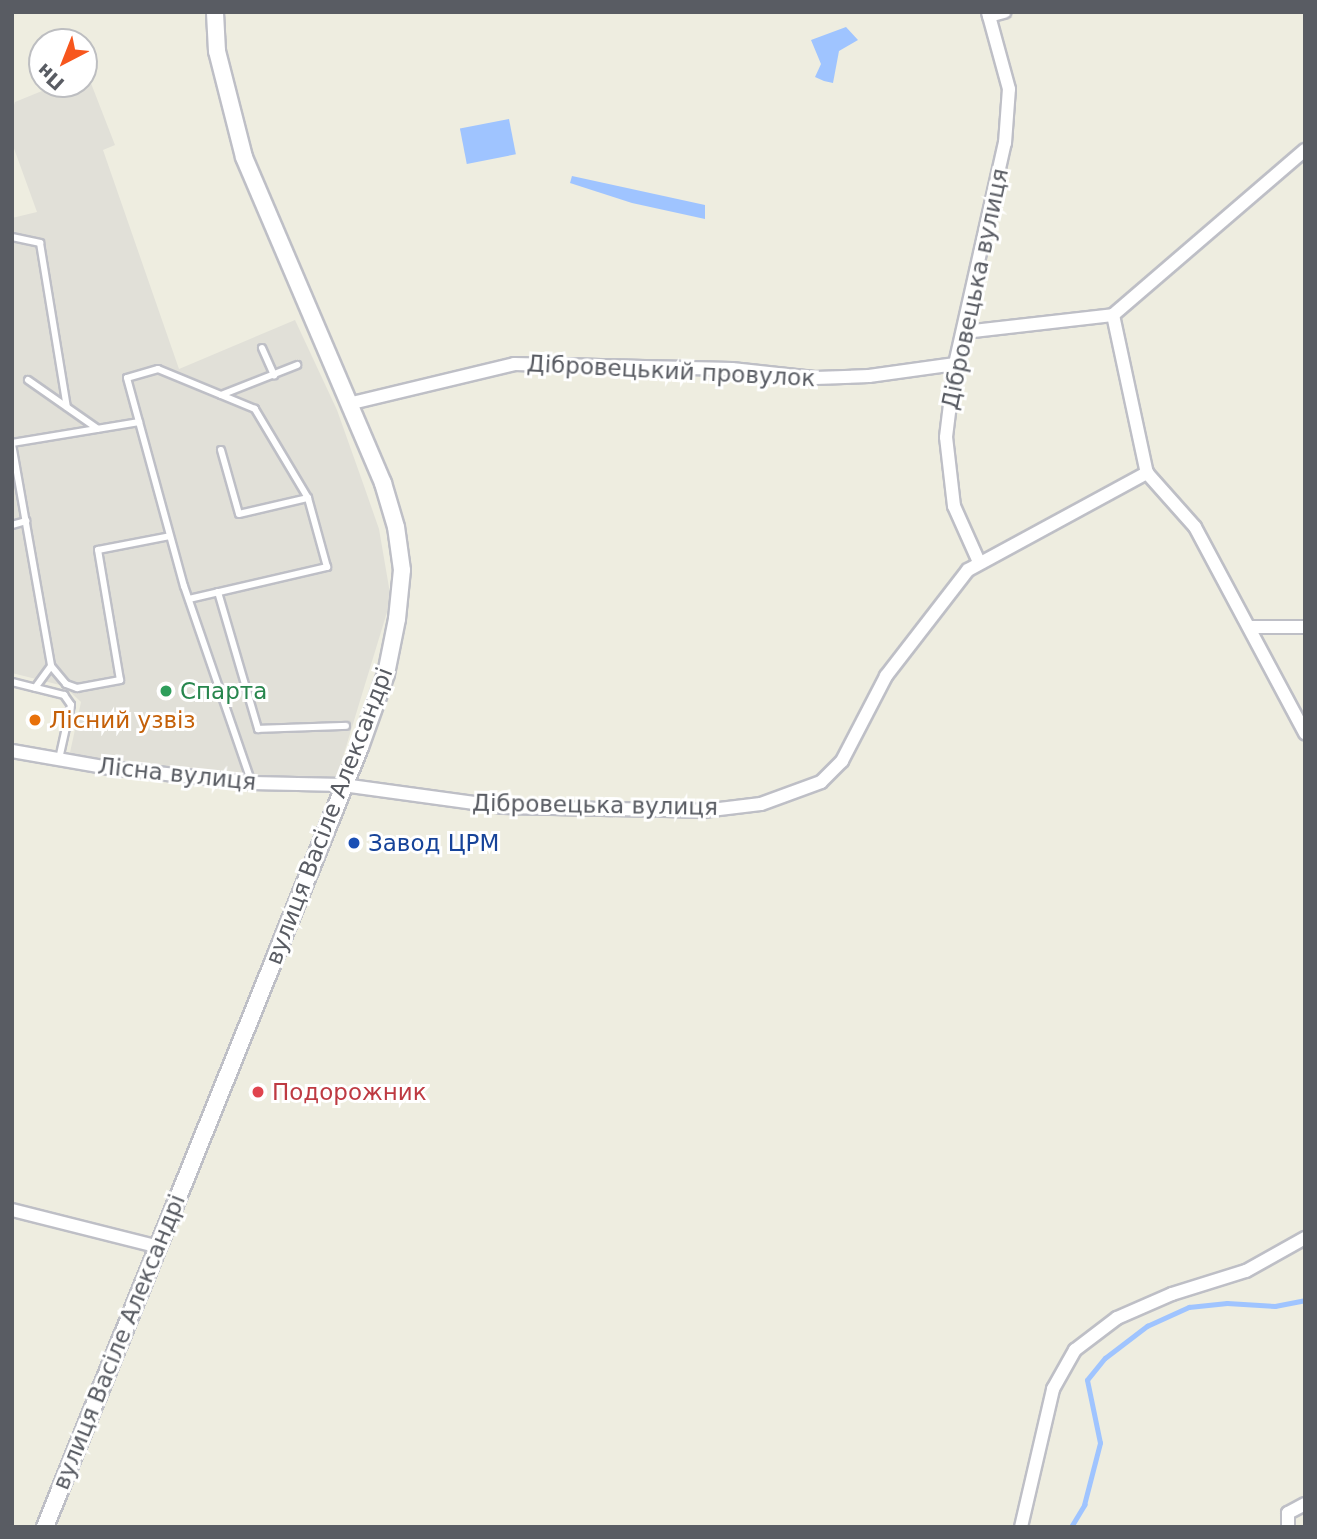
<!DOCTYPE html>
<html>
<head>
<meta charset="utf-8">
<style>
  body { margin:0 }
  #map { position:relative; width:1317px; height:1539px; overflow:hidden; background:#eeede0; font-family:"DejaVu Sans",sans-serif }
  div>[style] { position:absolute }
  .industrial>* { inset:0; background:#e1e0d8 }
  .water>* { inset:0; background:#9fc4ff; transform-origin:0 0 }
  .stream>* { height:4.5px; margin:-2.25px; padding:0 2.25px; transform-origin:2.25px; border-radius:2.25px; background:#9fc4ff }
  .roads { filter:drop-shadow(2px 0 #bebfc6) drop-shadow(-2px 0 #bebfc6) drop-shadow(0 2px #bebfc6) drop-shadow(0 -2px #bebfc6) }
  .service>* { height:6px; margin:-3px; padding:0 3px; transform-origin:3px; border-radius:3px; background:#fff }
  .minor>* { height:12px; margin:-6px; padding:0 6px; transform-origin:6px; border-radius:6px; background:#fff }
  .secondary>* { height:16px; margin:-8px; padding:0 8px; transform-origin:8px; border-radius:8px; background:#fff }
  .dots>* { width:19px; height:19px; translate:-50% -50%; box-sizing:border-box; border:4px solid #fff; border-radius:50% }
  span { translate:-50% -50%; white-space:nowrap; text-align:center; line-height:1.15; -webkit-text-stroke:6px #fff; paint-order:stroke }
  .street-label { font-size:23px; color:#595c63 }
  .leisure-label { font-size:23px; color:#27864d }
  .left { translate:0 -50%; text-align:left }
  .food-label { font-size:23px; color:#c56008 }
  .transit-label { font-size:23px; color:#164399 }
  .health-label { font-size:23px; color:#be3a42 }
  .frame { position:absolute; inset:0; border:14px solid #595c63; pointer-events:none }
  .north { position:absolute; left:28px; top:28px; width:70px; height:70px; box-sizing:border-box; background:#fff; border:2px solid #bdbec1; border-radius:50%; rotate:222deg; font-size:19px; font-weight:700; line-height:28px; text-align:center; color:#595c63 }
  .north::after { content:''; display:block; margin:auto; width:24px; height:32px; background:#f7561d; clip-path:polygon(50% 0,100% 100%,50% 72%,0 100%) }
</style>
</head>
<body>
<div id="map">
  <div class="industrial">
    <i style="clip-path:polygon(87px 73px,115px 145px,103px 150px,179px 369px,295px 320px,337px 410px,364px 486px,379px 529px,391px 599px,335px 783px,252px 779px,69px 757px,81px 702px,64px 686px,12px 673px,12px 218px,37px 212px,12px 143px,12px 111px,15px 102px,59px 84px,84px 84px)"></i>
  </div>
  <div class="water">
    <i style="clip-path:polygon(846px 27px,858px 40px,839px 51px,833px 83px,824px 81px,815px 77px,821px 64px,811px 40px)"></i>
    <i style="left:509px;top:119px;width:36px;height:50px;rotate:79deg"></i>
    <i style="clip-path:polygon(572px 176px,705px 205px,705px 219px,632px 203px,570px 183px)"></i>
  </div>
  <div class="stream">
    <i style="left:1071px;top:1527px;width:26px;rotate:-59deg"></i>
    <i style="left:1084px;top:1505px;width:64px;rotate:-75.5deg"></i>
    <i style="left:1100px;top:1443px;width:64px;rotate:-101.7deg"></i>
    <i style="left:1087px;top:1380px;width:28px;rotate:-51deg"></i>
    <i style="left:1105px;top:1358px;width:53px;rotate:-37.3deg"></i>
    <i style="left:1147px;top:1326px;width:46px;rotate:-24.3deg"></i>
    <i style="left:1189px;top:1307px;width:38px;rotate:-6deg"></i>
    <i style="left:1227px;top:1303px;width:48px;rotate:3.6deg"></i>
    <i style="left:1275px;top:1306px;width:31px;rotate:-11deg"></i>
  </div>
  <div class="roads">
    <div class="service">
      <i style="left:12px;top:237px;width:29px;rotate:12deg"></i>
      <i style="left:40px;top:243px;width:166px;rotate:80.7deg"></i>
      <i style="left:262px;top:348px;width:30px;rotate:66deg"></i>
      <i style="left:28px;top:380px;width:85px;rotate:35deg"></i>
      <i style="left:221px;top:395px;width:82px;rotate:-21.5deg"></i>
      <i style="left:12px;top:443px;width:129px;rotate:-9.4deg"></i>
      <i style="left:12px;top:444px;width:225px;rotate:80deg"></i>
      <i style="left:51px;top:666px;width:27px;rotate:126deg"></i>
      <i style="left:221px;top:450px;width:66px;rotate:74.3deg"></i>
      <i style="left:239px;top:514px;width:71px;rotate:-13.1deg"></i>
      <i style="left:308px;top:498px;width:104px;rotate:-120.8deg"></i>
      <i style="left:255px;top:409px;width:105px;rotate:-157.6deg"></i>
      <i style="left:158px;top:369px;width:32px;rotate:164deg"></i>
      <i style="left:127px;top:378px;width:216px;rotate:74.7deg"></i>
      <i style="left:184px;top:586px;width:208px;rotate:71deg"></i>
      <i style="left:12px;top:525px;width:15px;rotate:-16deg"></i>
      <i style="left:218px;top:592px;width:143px;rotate:73.7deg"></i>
      <i style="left:258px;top:729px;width:88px;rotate:-2deg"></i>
      <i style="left:189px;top:599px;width:142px;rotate:-13.1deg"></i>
      <i style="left:327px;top:567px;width:72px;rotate:-105.4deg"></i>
      <i style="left:51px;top:666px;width:23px;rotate:50deg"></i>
      <i style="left:66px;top:684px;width:12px;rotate:20deg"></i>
      <i style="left:77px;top:688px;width:44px;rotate:-10.5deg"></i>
      <i style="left:120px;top:680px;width:132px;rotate:-99.6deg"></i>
      <i style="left:98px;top:550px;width:73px;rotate:-11deg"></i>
      <i style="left:12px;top:682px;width:54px;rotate:14deg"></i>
      <i style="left:64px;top:695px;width:12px;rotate:55deg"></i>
      <i style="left:71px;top:705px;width:55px;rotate:102.5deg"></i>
    </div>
    <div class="minor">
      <i style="left:989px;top:16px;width:16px;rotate:-15deg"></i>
      <i style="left:1113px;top:315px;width:162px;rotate:77.9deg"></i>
      <i style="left:1147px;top:473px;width:72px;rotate:48.4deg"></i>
      <i style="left:1195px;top:527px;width:234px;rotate:61.9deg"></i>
      <i style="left:1113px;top:315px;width:253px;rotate:-40.7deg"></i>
      <i style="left:964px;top:332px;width:150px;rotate:-6.5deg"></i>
      <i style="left:348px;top:404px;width:171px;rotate:-13.5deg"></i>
      <i style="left:514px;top:364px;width:218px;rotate:1.3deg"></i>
      <i style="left:732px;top:369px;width:83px;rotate:6.2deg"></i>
      <i style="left:815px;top:378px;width:54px;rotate:-2.1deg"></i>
      <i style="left:869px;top:376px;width:87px;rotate:-7.9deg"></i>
      <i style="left:979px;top:562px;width:61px;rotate:-114.1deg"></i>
      <i style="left:954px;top:506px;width:69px;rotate:-96.6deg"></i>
      <i style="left:946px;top:437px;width:74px;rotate:-83deg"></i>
      <i style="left:955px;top:364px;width:227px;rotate:-77.3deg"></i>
      <i style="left:1005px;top:143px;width:54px;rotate:-85.8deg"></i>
      <i style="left:1009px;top:89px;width:80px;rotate:-105.3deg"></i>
      <i style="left:1252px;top:627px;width:53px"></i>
      <i style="left:12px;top:751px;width:98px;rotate:9.9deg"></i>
      <i style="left:109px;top:768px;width:144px;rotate:6deg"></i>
      <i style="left:252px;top:783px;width:91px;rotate:1.3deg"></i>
      <i style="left:343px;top:785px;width:162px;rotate:7.8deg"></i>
      <i style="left:503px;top:807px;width:200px;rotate:1.1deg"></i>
      <i style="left:703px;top:811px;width:58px;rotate:-6.9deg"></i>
      <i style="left:761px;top:804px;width:64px;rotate:-20.1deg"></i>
      <i style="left:821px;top:782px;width:30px;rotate:-45deg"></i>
      <i style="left:842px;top:761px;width:96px;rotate:-62.6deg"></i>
      <i style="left:886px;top:676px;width:134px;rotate:-52.3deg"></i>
      <i style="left:968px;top:570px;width:204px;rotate:-28.5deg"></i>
      <i style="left:12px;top:1210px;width:152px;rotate:14.1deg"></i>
      <i style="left:1021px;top:1527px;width:142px;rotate:-76.9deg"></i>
      <i style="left:1053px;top:1389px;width:45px;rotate:-60.6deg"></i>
      <i style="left:1075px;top:1350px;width:53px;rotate:-37.3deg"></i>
      <i style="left:1117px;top:1318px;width:60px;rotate:-23.6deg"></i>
      <i style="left:1172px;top:1294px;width:77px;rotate:-17.3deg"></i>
      <i style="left:1246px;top:1271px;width:68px;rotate:-29.2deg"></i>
      <i style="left:1288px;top:1527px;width:14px;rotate:-90deg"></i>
      <i style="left:1288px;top:1513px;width:19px;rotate:-28deg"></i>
    </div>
    <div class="secondary">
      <i style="left:45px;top:1527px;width:841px;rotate:-68.01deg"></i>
      <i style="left:360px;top:747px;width:77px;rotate:-70.4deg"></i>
      <i style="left:386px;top:674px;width:56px;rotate:-78.7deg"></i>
      <i style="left:397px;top:619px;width:49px;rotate:-84.2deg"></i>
      <i style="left:402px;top:570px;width:43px;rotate:-97.9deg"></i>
      <i style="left:396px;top:527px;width:46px;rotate:-106.5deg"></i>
      <i style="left:383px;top:483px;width:354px;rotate:-113.1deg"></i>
      <i style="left:244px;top:157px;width:109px;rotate:-104.3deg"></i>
      <i style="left:217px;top:51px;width:39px;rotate:-93deg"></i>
    </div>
  </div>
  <div class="dots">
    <i style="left:166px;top:691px;background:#2e9e5b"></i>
    <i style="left:35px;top:720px;background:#e8710a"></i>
    <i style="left:354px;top:843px;background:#1a4fb4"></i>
    <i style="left:258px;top:1092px;background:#e0444e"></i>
  </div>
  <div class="street-label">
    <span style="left:975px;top:289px;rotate:-78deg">Дібровецька вулиця</span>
    <span style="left:671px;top:371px;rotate:3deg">Дібровецький провулок</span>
    <span style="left:177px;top:774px;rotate:6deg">Лісна вулиця</span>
    <span style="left:595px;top:805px;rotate:1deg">Дібровецька вулиця</span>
    <span style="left:329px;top:816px;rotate:-69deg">вулиця Васіле Александрі</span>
    <span style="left:119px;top:1342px;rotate:-68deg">вулиця Васіле Александрі</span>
  </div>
  <div class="leisure-label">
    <span class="left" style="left:180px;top:691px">Спарта</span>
  </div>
  <div class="food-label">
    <span class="left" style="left:49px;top:720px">Лісний узвіз</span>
  </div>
  <div class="transit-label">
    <span class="left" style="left:368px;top:843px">Завод ЦРМ</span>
  </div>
  <div class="health-label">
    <span class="left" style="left:272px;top:1092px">Подорожник</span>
  </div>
  <div class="frame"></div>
  <div class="north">Пн</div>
</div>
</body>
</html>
